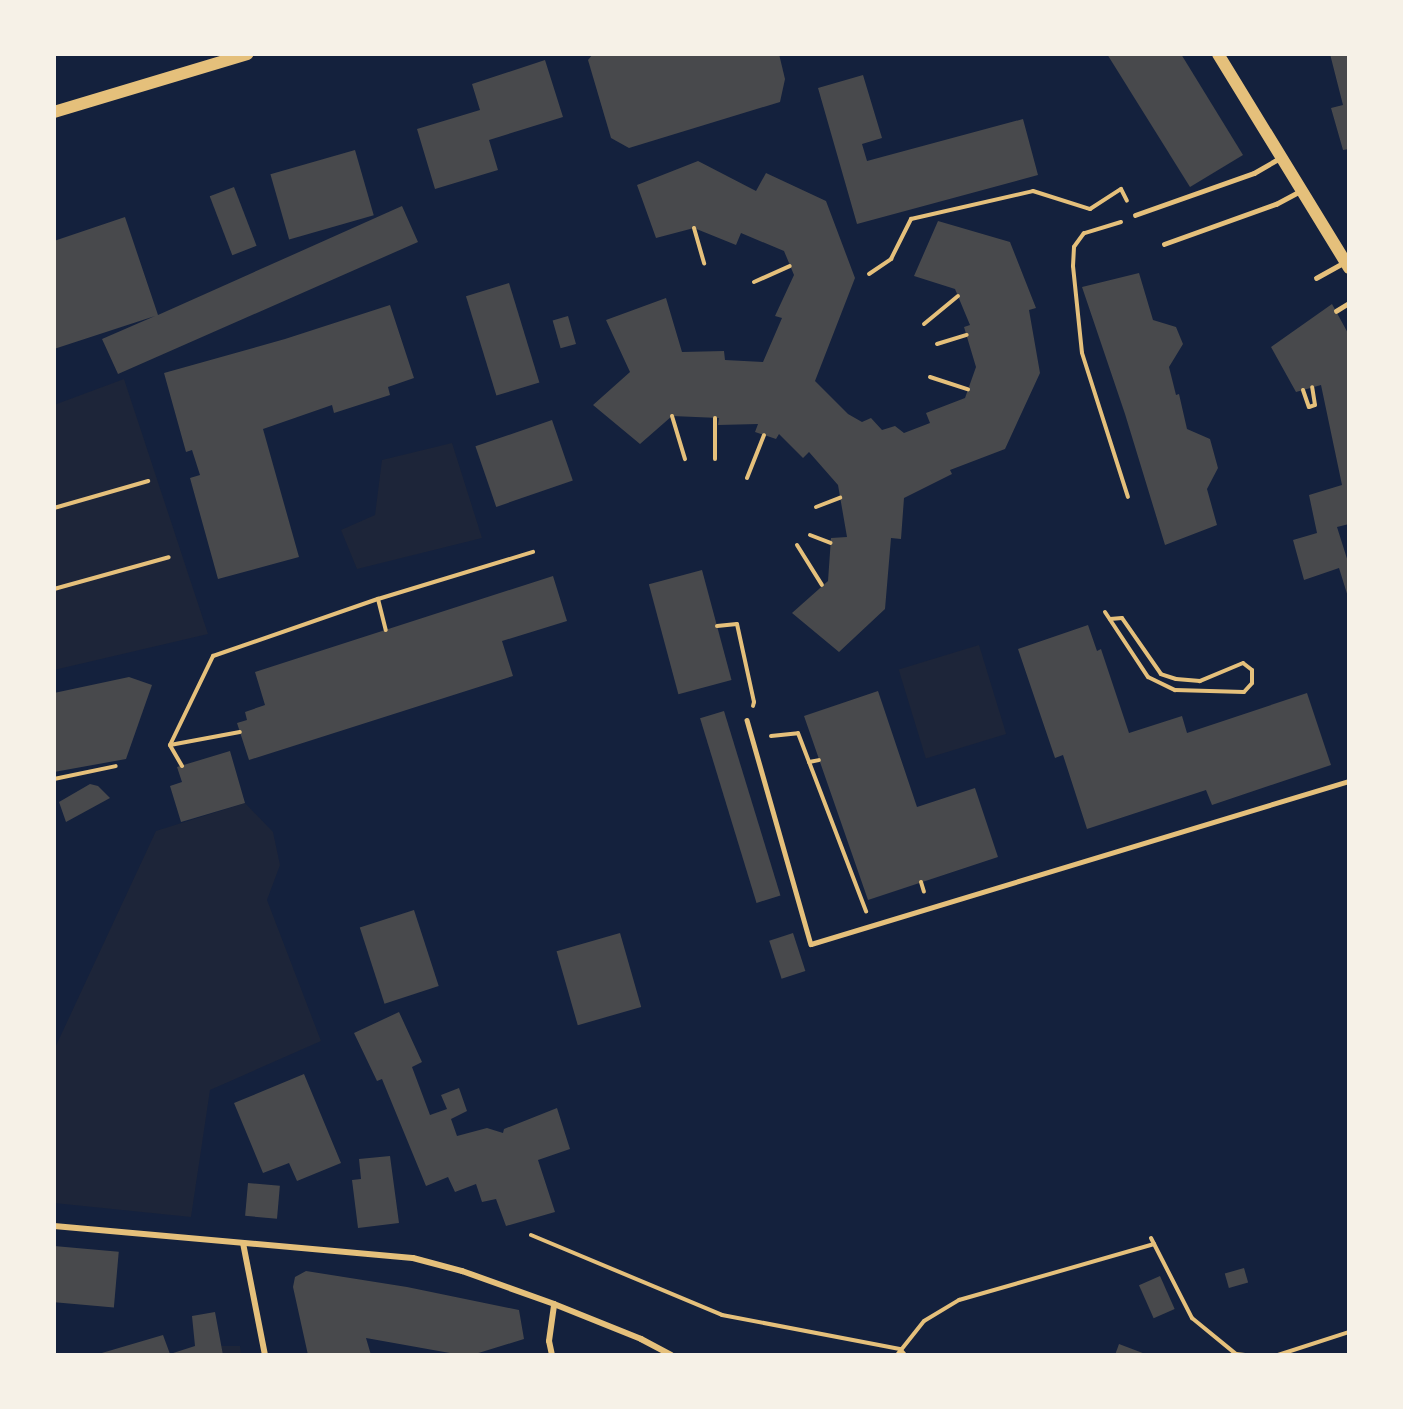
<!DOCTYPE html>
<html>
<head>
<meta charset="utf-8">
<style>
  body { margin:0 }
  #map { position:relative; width:1403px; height:1409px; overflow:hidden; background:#14213d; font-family:"Fira Sans Condensed",sans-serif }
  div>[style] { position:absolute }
  .green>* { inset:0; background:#1d2539; transform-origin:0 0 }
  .building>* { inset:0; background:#48494c; transform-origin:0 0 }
  .path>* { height:4px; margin:-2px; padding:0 2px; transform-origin:2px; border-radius:2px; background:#e5c07b }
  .service>* { height:4.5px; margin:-2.25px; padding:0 2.25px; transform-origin:2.25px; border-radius:2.25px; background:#e5c07b }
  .minor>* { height:6px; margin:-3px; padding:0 3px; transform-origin:3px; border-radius:3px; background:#e5c07b }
  .secondary>* { height:12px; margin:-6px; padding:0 6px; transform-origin:6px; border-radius:6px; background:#e5c07b }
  span { translate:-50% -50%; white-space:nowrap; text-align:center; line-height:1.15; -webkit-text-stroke:5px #f6f1e7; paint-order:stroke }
  .frame { position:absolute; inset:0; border:56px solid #f6f1e7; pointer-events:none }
</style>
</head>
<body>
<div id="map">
  <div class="green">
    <i style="clip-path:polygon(124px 379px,208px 634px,54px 670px,54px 405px)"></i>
    <i style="clip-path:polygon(452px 443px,482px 538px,357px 569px,341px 530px,375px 515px,382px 460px)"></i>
    <i style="left:979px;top:645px;width:93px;height:84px;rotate:73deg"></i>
    <i style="clip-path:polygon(245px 803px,273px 832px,280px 865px,267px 900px,321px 1041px,210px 1090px,191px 1217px,54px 1203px,54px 1050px,156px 831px)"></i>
    <i style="clip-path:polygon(221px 1346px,240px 1346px,241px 1355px,223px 1355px)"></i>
  </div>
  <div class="building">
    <i style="clip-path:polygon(593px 54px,779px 54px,785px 79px,780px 102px,629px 148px,611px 138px,588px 60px)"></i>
    <i style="clip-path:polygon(1107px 54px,1181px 54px,1243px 155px,1190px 187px)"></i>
    <i style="clip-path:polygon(1330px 54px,1349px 54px,1349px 149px,1343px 150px,1331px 108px,1343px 105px)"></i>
    <i style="clip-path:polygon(545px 60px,563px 117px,489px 140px,498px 170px,435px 189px,417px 129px,480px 110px,472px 84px)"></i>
    <i style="clip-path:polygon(863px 75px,882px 138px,862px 144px,867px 161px,1023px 119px,1038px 175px,857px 224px,818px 88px)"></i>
    <i style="left:355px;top:150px;width:68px;height:88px;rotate:74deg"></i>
    <i style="clip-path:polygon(698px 161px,756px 191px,766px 173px,826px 201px,855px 278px,815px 381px,848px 414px,862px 422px,871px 418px,882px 430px,895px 426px,904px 433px,930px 423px,926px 413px,965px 398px,976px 367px,964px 327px,970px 325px,955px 289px,914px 276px,938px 221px,1010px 242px,1036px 308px,1029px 310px,1040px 373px,1005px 449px,950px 470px,952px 474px,904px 498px,901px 539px,891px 538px,885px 609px,839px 652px,792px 613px,828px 581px,831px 538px,847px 537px,838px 485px,809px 452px,803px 458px,779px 434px,776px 439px,755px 432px,758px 424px,718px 425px,719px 418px,672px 416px,640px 444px,593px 405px,630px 372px,606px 320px,666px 298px,682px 352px,724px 351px,725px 360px,763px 362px,782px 318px,775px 316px,794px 275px,784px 251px,741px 233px,736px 245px,694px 228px,656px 238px,637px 185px)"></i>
    <i style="left:234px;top:187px;width:63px;height:26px;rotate:69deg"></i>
    <i style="clip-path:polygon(402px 206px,418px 242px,118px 374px,102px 339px,155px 316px,54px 349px,54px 241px,125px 217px,158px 315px)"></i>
    <i style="clip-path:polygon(1139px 273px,1153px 320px,1176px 327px,1183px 344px,1169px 367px,1176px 395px,1179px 394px,1187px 429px,1210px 439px,1218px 468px,1207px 489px,1217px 525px,1165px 545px,1125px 414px,1082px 287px)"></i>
    <i style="left:509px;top:283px;width:104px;height:45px;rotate:73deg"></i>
    <i style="clip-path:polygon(1332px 304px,1349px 335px,1349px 524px,1337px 527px,1349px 565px,1348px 597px,1339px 568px,1304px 580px,1293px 540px,1317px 533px,1309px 495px,1342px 485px,1321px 385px,1296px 392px,1271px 347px)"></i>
    <i style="clip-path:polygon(390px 305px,414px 378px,388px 387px,390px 395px,334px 413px,332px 405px,263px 429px,299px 557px,218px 579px,190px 478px,200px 475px,192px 450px,186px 452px,164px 373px,285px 339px)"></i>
    <i style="left:568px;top:316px;width:29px;height:16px;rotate:74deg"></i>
    <i style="left:552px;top:420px;width:64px;height:81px;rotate:71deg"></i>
    <i style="left:702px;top:570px;width:114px;height:55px;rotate:75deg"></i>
    <i style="clip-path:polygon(553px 576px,567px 621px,502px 641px,513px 676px,249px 760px,237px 723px,247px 720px,245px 712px,265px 705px,255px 672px)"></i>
    <i style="clip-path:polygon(1088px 625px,1097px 651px,1101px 649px,1129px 733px,1182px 716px,1187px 733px,1307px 693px,1331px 765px,1212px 805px,1206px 790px,1087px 829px,1063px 755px,1055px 758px,1018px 649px)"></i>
    <i style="clip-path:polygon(129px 677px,152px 685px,126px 759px,54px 772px,54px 693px)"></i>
    <i style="clip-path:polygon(878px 691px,917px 807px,975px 788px,998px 857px,868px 900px,804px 716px)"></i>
    <i style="left:724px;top:711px;width:193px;height:25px;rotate:73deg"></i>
    <i style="clip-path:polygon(230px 751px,245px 803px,181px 822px,170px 786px,182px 782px,177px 767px)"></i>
    <i style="clip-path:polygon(90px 784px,98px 786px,110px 798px,66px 822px,59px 802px)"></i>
    <i style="left:414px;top:910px;width:80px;height:57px;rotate:72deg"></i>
    <i style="left:620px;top:933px;width:77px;height:66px;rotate:74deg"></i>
    <i style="left:793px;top:933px;width:40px;height:25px;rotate:72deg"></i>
    <i style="clip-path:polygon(399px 1012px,422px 1062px,412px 1067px,430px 1115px,447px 1109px,441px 1095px,459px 1088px,467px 1111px,451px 1119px,457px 1136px,487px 1128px,503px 1133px,504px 1129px,557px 1108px,570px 1149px,538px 1160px,555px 1212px,506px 1226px,496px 1199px,482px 1202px,476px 1184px,455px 1192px,448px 1177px,426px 1186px,382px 1079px,377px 1081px,354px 1033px)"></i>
    <i style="clip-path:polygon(304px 1074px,341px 1163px,297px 1181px,289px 1163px,263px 1173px,234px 1103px)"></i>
    <i style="clip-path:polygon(390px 1156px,399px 1223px,358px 1228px,352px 1180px,361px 1179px,359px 1159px)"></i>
    <i style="left:248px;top:1183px;width:32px;height:33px;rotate:5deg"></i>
    <i style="left:54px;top:1246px;width:65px;height:56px;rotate:5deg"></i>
    <i style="left:1244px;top:1268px;width:15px;height:20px;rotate:74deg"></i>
    <i style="clip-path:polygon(306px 1271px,407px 1287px,519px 1310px,524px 1339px,472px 1355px,461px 1355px,366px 1338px,371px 1355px,308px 1355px,293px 1287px,295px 1277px)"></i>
    <i style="left:1160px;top:1276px;width:36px;height:23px;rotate:66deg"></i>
    <i style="clip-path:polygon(215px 1312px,223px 1355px,95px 1355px,163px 1335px,170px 1354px,195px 1346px,192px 1316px)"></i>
    <i style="clip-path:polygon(1119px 1344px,1148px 1355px,1115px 1355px)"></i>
  </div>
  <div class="path">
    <i style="left:1121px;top:222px;width:39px;rotate:163deg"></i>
    <i style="left:1084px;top:233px;width:17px;rotate:126deg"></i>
    <i style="left:1074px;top:247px;width:19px;rotate:93deg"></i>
    <i style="left:1073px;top:266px;width:87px;rotate:84.1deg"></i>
    <i style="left:1082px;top:353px;width:151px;rotate:72.3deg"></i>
    <i style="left:694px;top:228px;width:37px;rotate:74deg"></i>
    <i style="left:869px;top:274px;width:27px;rotate:-34deg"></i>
    <i style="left:891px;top:259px;width:45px;rotate:-63.4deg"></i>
    <i style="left:911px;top:219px;width:125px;rotate:-12.9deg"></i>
    <i style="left:1033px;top:191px;width:60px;rotate:17.5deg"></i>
    <i style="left:1090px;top:209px;width:37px;rotate:-33deg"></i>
    <i style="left:1121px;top:189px;width:13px;rotate:63deg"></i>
    <i style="left:754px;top:282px;width:39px;rotate:-24deg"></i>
    <i style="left:924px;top:324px;width:44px;rotate:-39.5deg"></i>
    <i style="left:937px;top:344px;width:31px;rotate:-17deg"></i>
    <i style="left:930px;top:377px;width:40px;rotate:18deg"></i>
    <i style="left:1303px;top:390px;width:18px;rotate:71deg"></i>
    <i style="left:1309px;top:407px;width:6px;rotate:-18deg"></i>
    <i style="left:1315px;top:405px;width:18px;rotate:-99deg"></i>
    <i style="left:672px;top:416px;width:45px;rotate:73.2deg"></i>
    <i style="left:715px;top:459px;width:41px;rotate:-90deg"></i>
    <i style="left:747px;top:478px;width:46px;rotate:-68.4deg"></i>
    <i style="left:816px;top:507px;width:26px;rotate:-21deg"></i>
    <i style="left:54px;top:508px;width:98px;rotate:-16deg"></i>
    <i style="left:810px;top:535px;width:22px;rotate:21deg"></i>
    <i style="left:797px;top:545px;width:47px;rotate:58deg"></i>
    <i style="left:54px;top:589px;width:119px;rotate:-15.5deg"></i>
    <i style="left:378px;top:599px;width:32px;rotate:76deg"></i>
    <i style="left:1105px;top:612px;width:78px;rotate:56.5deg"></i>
    <i style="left:1148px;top:677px;width:30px;rotate:26deg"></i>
    <i style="left:1175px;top:690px;width:69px;rotate:1.7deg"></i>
    <i style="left:1244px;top:692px;width:12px;rotate:-48deg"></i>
    <i style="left:1252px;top:683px;width:13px;rotate:-90deg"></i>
    <i style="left:1252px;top:670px;width:11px;rotate:-142deg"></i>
    <i style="left:1243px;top:663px;width:47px;rotate:157.3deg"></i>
    <i style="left:1200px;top:681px;width:24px;rotate:-175deg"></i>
    <i style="left:1176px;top:679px;width:16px;rotate:-162deg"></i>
    <i style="left:1161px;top:674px;width:68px;rotate:-124.9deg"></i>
    <i style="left:1122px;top:618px;width:12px;rotate:175deg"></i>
    <i style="left:717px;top:626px;width:20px;rotate:-6deg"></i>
    <i style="left:737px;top:624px;width:80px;rotate:77.7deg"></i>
    <i style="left:754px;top:702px;width:4px;rotate:104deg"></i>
    <i style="left:771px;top:736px;width:27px;rotate:-6deg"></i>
    <i style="left:798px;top:733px;width:191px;rotate:69.1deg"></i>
    <i style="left:170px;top:745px;width:71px;rotate:-10.5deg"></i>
    <i style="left:809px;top:762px;width:10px;rotate:-11deg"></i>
    <i style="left:182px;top:766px;width:24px;rotate:-120deg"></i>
    <i style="left:170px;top:745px;width:99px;rotate:-64.2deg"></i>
    <i style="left:213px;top:656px;width:175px;rotate:-19.1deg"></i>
    <i style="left:378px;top:599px;width:162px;rotate:-16.9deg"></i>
    <i style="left:54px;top:779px;width:63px;rotate:-11.8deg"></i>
    <i style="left:921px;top:882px;width:10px;rotate:73deg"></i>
    <i style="left:531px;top:1235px;width:207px;rotate:22.7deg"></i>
    <i style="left:722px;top:1315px;width:181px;rotate:10.8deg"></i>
    <i style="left:900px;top:1349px;width:8px;rotate:50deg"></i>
    <i style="left:1151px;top:1238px;width:90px;rotate:62.9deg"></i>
    <i style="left:1192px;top:1318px;width:57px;rotate:39.3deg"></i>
    <i style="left:1236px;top:1354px;width:9px;rotate:6deg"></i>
    <i style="left:897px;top:1355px;width:43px;rotate:-51.5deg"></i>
    <i style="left:924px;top:1321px;width:41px;rotate:-31deg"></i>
    <i style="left:959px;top:1300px;width:203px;rotate:-16deg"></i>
    <i style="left:1278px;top:1355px;width:75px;rotate:-17.9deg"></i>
  </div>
  <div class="service">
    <i style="left:1135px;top:215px;width:126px;rotate:-19.4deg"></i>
    <i style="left:1254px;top:173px;width:30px;rotate:-30deg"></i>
    <i style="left:1164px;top:244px;width:119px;rotate:-19.7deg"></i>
    <i style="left:1276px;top:204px;width:27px;rotate:-28deg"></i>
    <i style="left:1316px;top:278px;width:33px;rotate:-29deg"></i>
    <i style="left:1336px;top:311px;width:15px;rotate:-32deg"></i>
    <i style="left:747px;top:720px;width:233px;rotate:74.1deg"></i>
    <i style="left:811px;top:944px;width:562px;rotate:-16.86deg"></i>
  </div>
  <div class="minor">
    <i style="left:54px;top:1226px;width:360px;rotate:5.1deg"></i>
    <i style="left:413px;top:1258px;width:51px;rotate:14.9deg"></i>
    <i style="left:462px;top:1271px;width:98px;rotate:19.7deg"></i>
    <i style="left:554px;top:1304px;width:94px;rotate:21.9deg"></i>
    <i style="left:641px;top:1339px;width:34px;rotate:28deg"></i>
    <i style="left:243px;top:1243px;width:114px;rotate:78.9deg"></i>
    <i style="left:552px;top:1355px;width:14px;rotate:-102deg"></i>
    <i style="left:549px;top:1341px;width:37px;rotate:-82deg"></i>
  </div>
  <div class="secondary">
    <i style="left:1218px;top:54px;width:251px;rotate:58.5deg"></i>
    <i style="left:54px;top:112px;width:202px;rotate:-16.7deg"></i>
  </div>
  <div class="frame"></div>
</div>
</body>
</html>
